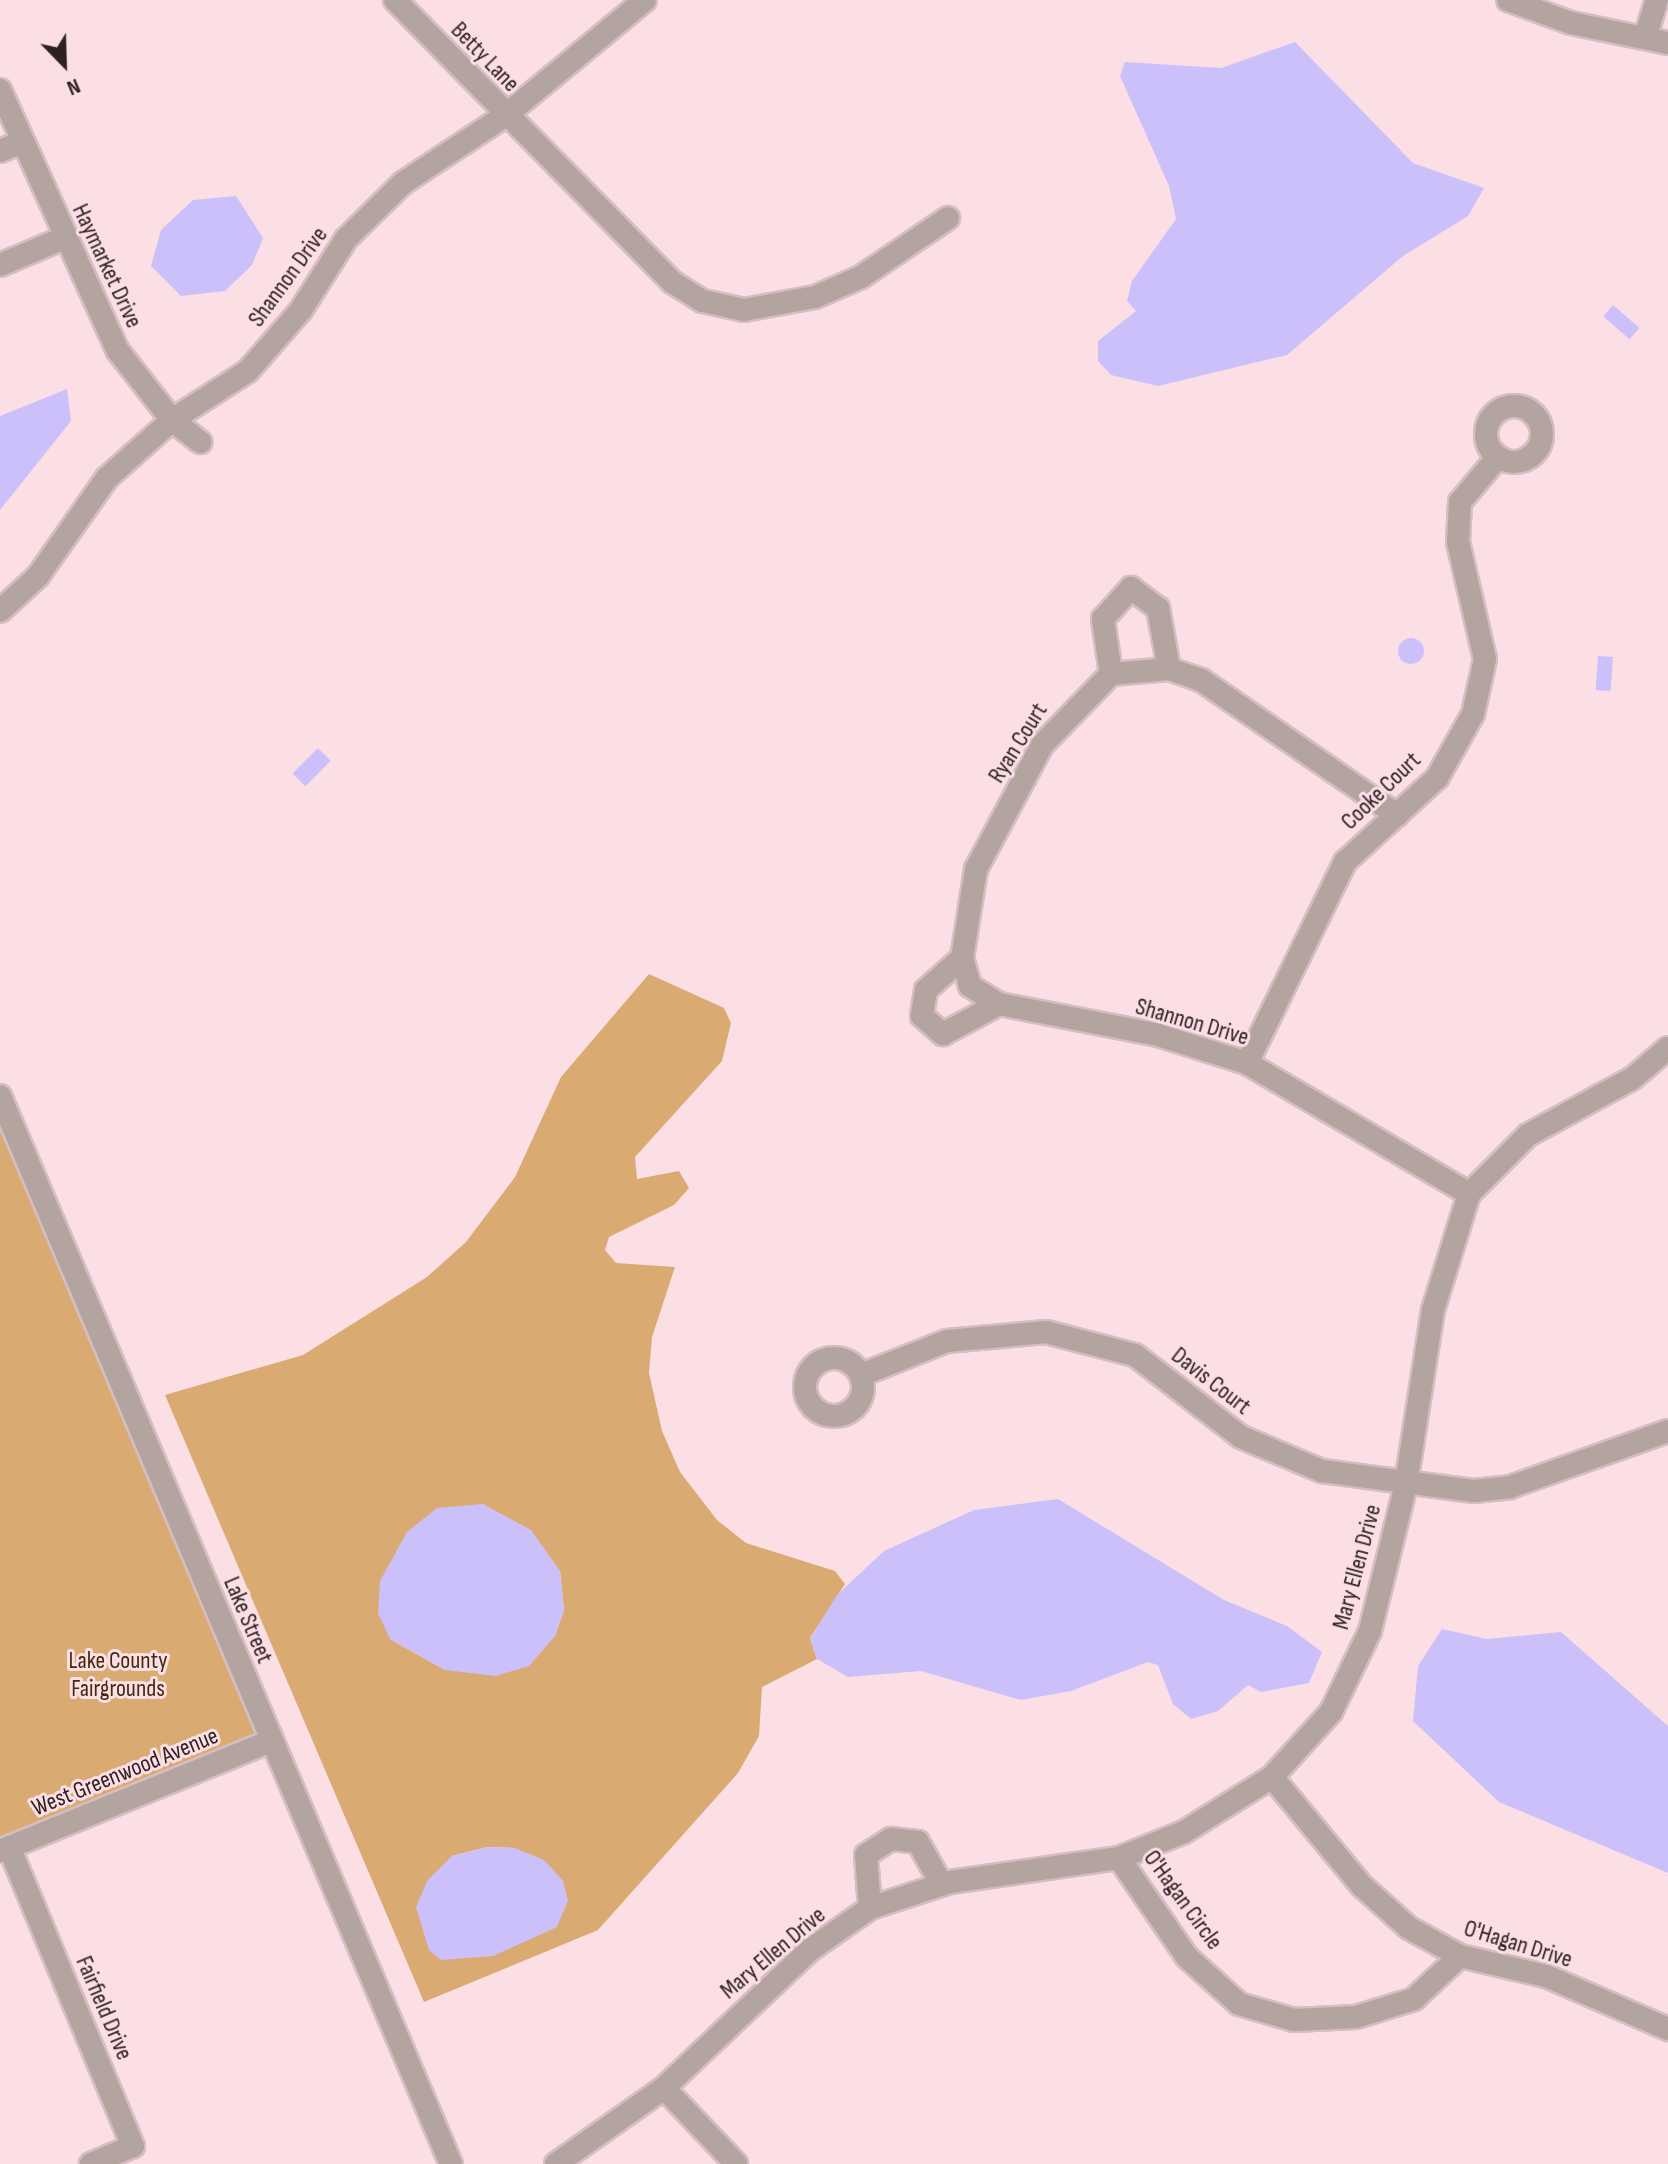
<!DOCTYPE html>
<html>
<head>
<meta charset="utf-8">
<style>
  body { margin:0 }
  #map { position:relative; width:1668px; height:2164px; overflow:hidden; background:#fbdfe5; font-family:"Sofia Sans Condensed",sans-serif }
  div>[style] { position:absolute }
  .green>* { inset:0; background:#d9ab72 }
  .water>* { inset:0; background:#ccc0fb; transform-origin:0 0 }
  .round { border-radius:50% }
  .roads { filter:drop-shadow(2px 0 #d6bdc2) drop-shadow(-2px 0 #d6bdc2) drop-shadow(0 2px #d6bdc2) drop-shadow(0 -2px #d6bdc2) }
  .minor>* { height:22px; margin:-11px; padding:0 11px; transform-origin:11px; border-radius:11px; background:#b3a4a0 }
  .minor>.ring { margin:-11px; padding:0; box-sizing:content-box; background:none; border:22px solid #b3a4a0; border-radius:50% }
  span { translate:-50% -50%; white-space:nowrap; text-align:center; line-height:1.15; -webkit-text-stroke:6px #fbdfe5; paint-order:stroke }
  .street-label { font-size:24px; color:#2e2124 }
  .park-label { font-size:24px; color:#402b0e }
  .north { position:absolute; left:24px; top:24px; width:80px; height:80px; -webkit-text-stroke:6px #fbdfe5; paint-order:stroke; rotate:157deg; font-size:22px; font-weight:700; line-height:32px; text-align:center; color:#2e2124 }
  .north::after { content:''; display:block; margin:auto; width:28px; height:36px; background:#2e2124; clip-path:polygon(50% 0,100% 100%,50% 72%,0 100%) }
</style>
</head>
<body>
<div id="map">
  <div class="green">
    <i style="clip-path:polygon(evenodd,649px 974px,724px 1008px,731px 1023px,722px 1061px,635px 1157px,637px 1179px,679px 1171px,689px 1188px,674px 1205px,609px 1237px,605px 1250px,616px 1263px,675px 1267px,652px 1337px,649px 1373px,662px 1431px,680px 1472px,717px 1520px,746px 1543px,835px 1571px,845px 1584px,810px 1638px,817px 1659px,762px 1687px,759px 1736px,738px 1773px,598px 1930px,424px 2002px,165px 1395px,303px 1355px,427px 1277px,466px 1242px,515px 1177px,561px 1077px,649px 974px,500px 1514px,560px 1571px,564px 1610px,555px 1636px,445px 1670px,390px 1639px,500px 1514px,649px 974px,487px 1847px,515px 1848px,510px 1946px,493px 1956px,452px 1856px,487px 1847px)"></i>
    <i style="clip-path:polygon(0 1098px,272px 1738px,0 1853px)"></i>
  </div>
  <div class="water">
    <i style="clip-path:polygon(1295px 42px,1413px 163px,1484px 188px,1468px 216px,1403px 256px,1287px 355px,1158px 386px,1111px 375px,1098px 361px,1098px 341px,1136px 311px,1127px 301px,1132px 281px,1176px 219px,1169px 186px,1120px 76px,1125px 62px,1221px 68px)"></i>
    <i style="clip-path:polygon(236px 196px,263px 238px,252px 265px,225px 291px,181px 296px,151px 266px,161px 230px,193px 200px)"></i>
    <i style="left:1613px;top:305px;width:35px;height:15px;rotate:41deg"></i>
    <i style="clip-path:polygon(67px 389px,71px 421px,0 510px,0 416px)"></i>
    <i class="round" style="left:1398px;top:638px;width:26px;height:26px"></i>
    <i style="left:1598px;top:656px;width:15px;height:34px;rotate:4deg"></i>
    <i style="left:318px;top:748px;width:18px;height:36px;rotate:45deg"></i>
    <i style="clip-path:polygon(1058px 1499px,1224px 1600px,1287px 1626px,1322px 1652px,1309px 1683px,1261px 1692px,1248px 1685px,1218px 1711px,1191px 1719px,1173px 1704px,1158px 1665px,1148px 1662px,1071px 1691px,1021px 1700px,921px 1671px,848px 1677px,817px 1659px,810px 1639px,837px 1595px,884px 1551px,974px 1510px)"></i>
    <i style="clip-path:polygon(483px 1504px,531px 1530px,560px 1571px,564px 1610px,555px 1636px,529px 1666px,496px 1676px,445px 1670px,390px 1639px,378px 1613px,380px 1581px,407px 1532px,437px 1508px)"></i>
    <i style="clip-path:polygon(1442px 1629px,1487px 1639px,1561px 1632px,1668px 1726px,1668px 1873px,1499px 1802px,1413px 1721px,1418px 1666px)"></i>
    <i style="clip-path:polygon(487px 1847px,515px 1848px,544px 1860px,563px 1881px,568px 1901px,557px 1927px,493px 1956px,441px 1960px,429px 1950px,416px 1907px,427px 1881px,452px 1856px)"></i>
  </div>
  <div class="roads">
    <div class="minor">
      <i style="left:395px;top:0;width:395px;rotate:45.5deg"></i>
      <i style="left:672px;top:282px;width:36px;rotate:32deg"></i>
      <i style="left:703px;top:301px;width:42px;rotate:12.4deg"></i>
      <i style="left:744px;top:310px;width:72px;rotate:-10.4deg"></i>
      <i style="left:815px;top:297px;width:50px;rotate:-23.5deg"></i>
      <i style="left:861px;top:277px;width:105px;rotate:-34.1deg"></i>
      <i style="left:1508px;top:0;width:67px;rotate:20.1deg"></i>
      <i style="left:1571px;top:23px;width:99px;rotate:11.7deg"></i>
      <i style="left:1646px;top:35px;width:37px;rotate:-73deg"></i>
      <i style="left:0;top:90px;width:286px;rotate:65.7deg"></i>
      <i style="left:118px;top:351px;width:88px;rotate:52deg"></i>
      <i style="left:172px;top:420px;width:36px;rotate:38deg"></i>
      <i style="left:0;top:151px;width:24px;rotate:-22deg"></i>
      <i style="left:0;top:265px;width:69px;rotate:-22.9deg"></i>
      <i class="ring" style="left:1486px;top:406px;width:34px;height:34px"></i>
      <i style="left:0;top:611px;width:52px;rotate:-42.6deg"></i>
      <i style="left:38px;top:576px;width:120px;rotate:-54.9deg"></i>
      <i style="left:107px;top:478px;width:87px;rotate:-41.7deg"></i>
      <i style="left:172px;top:420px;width:90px;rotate:-32.8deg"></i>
      <i style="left:248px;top:371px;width:81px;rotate:-49deg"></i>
      <i style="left:301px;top:310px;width:84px;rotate:-57.6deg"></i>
      <i style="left:346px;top:239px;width:80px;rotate:-44.5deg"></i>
      <i style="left:403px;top:183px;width:123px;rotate:-33.4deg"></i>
      <i style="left:506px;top:115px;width:180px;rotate:-39.6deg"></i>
      <i style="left:1111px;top:674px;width:56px;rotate:-98.3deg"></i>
      <i style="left:1103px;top:619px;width:42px;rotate:-47.9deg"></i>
      <i style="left:1131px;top:588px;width:34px;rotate:37deg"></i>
      <i style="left:1158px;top:608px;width:62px;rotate:79.8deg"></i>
      <i style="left:1397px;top:815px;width:238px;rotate:-145.4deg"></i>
      <i style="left:1201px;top:680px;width:34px;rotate:-161deg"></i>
      <i style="left:1169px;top:669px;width:58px;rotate:175.1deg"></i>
      <i style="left:1111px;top:674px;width:99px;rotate:134.2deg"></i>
      <i style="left:1042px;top:745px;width:140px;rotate:118deg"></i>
      <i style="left:976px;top:869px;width:90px;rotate:98.9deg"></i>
      <i style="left:962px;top:958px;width:29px;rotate:74deg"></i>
      <i style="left:970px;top:986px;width:34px;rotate:32deg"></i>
      <i style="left:999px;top:1004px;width:162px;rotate:11deg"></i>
      <i style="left:1158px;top:1035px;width:93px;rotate:17.5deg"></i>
      <i style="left:1247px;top:1063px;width:258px;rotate:30.5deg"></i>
      <i style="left:962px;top:958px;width:48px;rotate:138.4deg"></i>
      <i style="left:926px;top:990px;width:26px;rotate:99deg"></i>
      <i style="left:922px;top:1016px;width:28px;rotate:41deg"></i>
      <i style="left:943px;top:1034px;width:64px;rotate:-28.2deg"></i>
      <i style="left:1247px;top:1063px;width:224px;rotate:-64deg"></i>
      <i style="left:1345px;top:862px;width:125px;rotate:-42.4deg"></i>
      <i style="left:1437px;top:778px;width:73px;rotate:-60.6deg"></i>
      <i style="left:1473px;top:714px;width:56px;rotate:-77.7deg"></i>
      <i style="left:1485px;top:659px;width:120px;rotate:-103deg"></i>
      <i style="left:1458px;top:542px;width:40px;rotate:-87.1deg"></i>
      <i style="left:1460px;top:502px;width:57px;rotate:-49.9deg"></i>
      <i style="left:0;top:1096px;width:1159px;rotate:67.11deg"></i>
      <i class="ring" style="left:805px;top:1358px;width:36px;height:36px"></i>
      <i style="left:861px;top:1375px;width:92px;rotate:-21.6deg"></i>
      <i style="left:947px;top:1341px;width:99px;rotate:-5.2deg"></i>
      <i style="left:1046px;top:1332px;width:92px;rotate:14.5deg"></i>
      <i style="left:1135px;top:1355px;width:134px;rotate:37.7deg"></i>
      <i style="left:1241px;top:1437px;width:88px;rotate:22.8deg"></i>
      <i style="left:1322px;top:1471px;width:153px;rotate:7.5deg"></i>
      <i style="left:1474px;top:1491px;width:36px;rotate:-6deg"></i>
      <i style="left:1510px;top:1487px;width:168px;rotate:-19.5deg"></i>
      <i style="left:1272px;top:1777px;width:141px;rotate:50.5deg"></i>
      <i style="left:1362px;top:1886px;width:63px;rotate:41.8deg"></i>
      <i style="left:1409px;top:1928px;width:58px;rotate:28.8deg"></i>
      <i style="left:1460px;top:1956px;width:88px;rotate:13.1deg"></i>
      <i style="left:1546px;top:1976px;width:133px;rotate:23.5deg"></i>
      <i style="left:9px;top:1847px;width:324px;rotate:67.5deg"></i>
      <i style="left:133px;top:2146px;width:46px;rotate:156.8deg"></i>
      <i style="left:0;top:1851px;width:292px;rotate:-22.1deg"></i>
      <i style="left:1119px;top:1858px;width:120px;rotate:55.5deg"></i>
      <i style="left:1187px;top:1957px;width:70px;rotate:42.1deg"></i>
      <i style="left:1239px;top:2004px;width:57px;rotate:16.2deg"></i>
      <i style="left:1294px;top:2020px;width:62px;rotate:-2.8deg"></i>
      <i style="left:1356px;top:2017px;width:61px;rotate:-17.2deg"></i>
      <i style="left:1414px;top:1999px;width:63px;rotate:-43.1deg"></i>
      <i style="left:870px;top:1908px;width:53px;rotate:-94.3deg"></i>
      <i style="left:866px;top:1855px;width:30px;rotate:-33deg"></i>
      <i style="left:891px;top:1839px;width:27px;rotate:6deg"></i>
      <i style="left:918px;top:1842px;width:49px;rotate:60.8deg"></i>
      <i style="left:664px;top:2088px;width:105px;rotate:46.5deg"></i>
      <i style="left:556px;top:2164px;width:132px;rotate:-35.1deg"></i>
      <i style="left:664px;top:2088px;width:201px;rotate:-43.4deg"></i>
      <i style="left:810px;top:1950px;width:73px;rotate:-35deg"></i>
      <i style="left:870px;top:1908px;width:84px;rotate:-18deg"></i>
      <i style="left:950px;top:1882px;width:171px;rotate:-8.1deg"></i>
      <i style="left:1119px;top:1858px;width:70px;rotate:-21.8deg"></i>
      <i style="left:1184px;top:1832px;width:104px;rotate:-32deg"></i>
      <i style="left:1272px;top:1777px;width:88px;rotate:-47.8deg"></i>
      <i style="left:1331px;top:1712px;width:90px;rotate:-64.3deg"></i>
      <i style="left:1370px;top:1631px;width:151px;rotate:-76.2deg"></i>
      <i style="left:1406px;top:1484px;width:176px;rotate:-81.2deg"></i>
      <i style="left:1433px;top:1310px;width:121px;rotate:-72.8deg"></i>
      <i style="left:1469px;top:1194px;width:83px;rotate:-45deg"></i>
      <i style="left:1528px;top:1135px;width:119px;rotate:-28.5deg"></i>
      <i style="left:1633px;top:1078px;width:46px;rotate:-40.6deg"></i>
    </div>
  </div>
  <div class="street-label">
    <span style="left:485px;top:57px;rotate:46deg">Betty Lane</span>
    <span style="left:107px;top:266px;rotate:65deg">Haymarket Drive</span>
    <span style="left:288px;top:277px;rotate:-54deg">Shannon Drive</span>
    <span style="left:1018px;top:743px;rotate:-58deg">Ryan Court</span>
    <span style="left:1381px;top:791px;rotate:-44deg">Cooke Court</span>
    <span style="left:1192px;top:1022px;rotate:16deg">Shannon Drive</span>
    <span style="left:1211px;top:1381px;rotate:38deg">Davis Court</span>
    <span style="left:1357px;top:1567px;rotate:-75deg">Mary Ellen Drive</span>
    <span style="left:248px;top:1620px;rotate:67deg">Lake Street</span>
    <span style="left:125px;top:1772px;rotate:-22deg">West Greenwood Avenue</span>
    <span style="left:1183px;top:1900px;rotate:54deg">O'Hagan Circle</span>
    <span style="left:1518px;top:1944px;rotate:17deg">O'Hagan Drive</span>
    <span style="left:773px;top:1953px;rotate:-40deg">Mary Ellen Drive</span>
    <span style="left:104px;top:2008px;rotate:67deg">Fairfield Drive</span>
  </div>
  <div class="park-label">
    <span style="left:118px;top:1675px">Lake County<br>Fairgrounds</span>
  </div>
  <div class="north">N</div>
</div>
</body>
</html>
